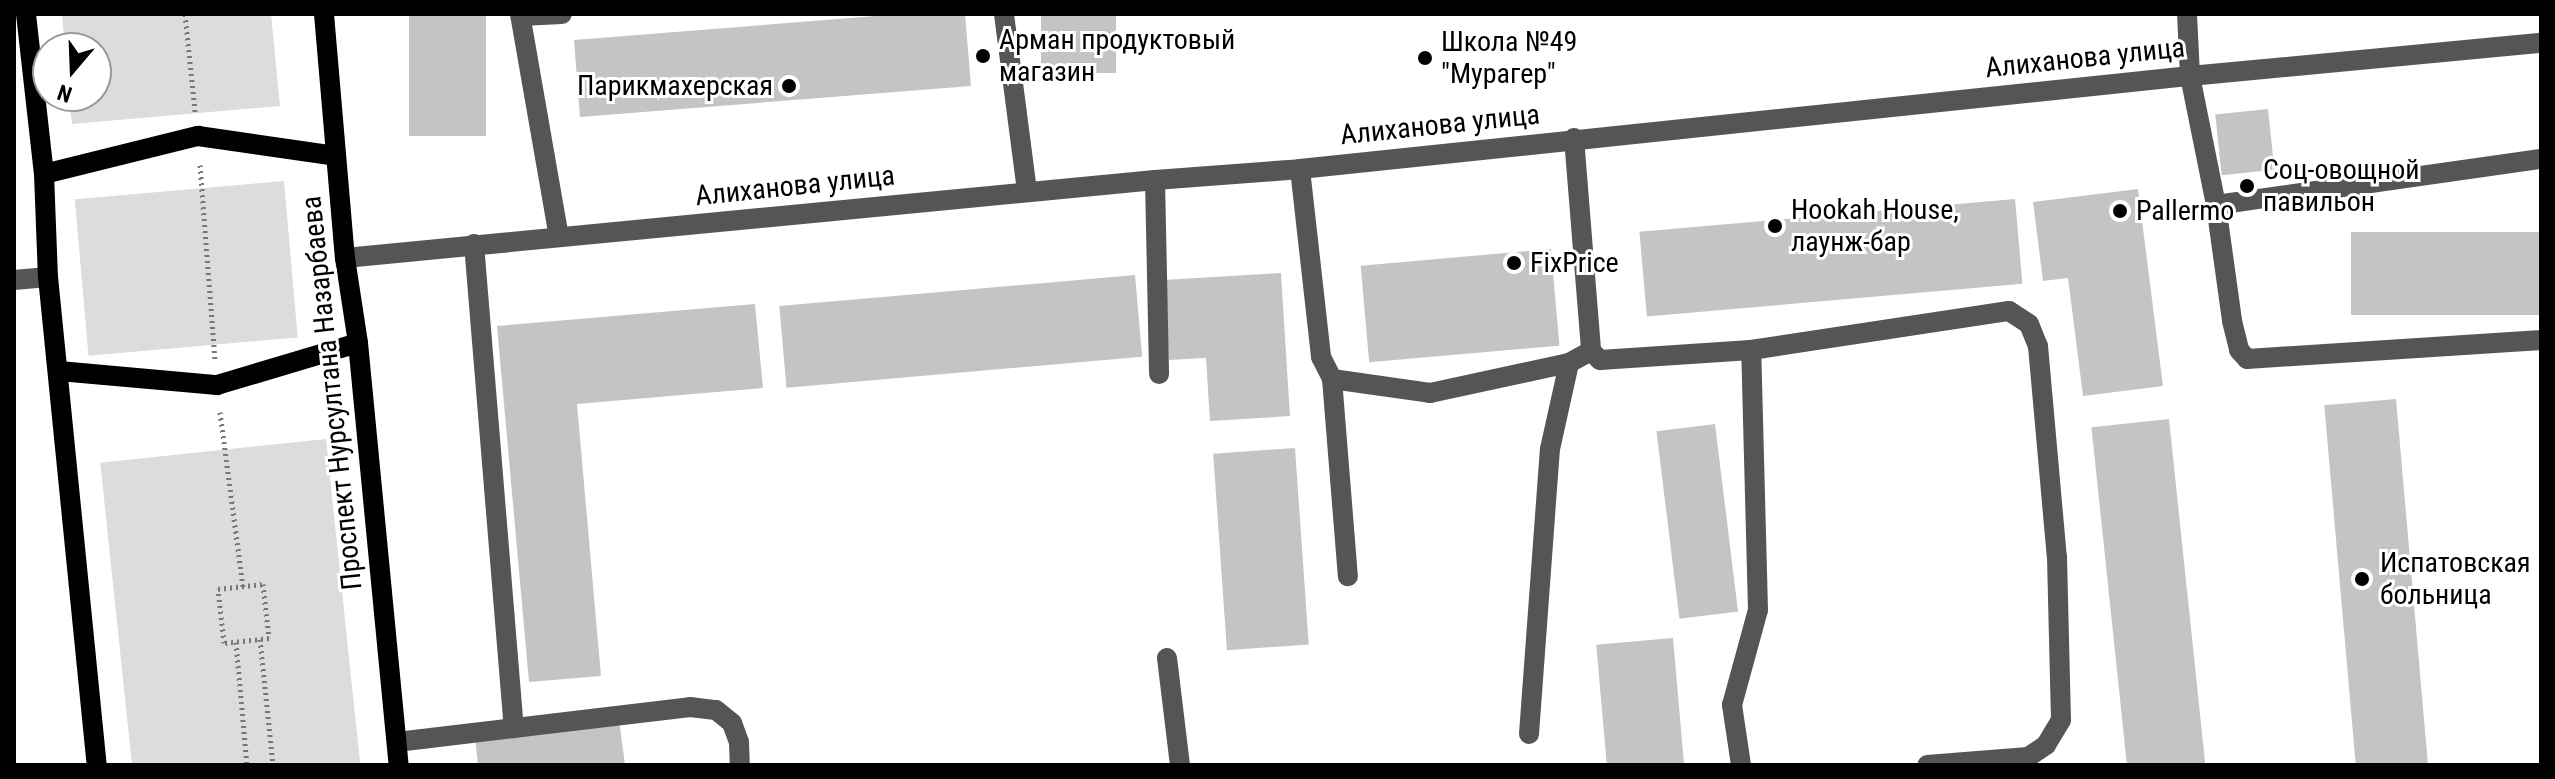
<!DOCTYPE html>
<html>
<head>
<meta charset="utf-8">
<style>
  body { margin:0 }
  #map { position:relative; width:2555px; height:779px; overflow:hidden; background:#fff; font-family:"Roboto Condensed",sans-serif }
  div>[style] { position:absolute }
  .green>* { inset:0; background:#dcdcdc; transform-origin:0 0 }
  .building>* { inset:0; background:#c4c4c4; transform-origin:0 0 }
  .path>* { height:5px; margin-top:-2.5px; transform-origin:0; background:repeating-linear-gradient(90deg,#777 0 2px,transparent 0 6px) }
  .minor>* { height:20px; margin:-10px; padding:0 10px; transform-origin:10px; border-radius:10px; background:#555 }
  .major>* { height:20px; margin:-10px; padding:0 10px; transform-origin:10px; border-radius:10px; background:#000 }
  .dots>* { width:22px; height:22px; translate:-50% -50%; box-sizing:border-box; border:4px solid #fff; border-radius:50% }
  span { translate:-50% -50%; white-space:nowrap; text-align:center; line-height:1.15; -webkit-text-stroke:6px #fff; paint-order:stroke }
  .poi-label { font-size:28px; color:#000 }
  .left { translate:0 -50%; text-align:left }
  .right { translate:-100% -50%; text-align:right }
  .street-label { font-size:28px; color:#000 }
  .frame { position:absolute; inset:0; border:16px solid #000; pointer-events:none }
  .north { position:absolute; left:32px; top:32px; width:80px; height:80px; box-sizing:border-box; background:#fff; border:2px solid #999; border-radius:50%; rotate:199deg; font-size:22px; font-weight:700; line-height:32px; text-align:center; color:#000 }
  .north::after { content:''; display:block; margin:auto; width:28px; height:36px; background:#000; clip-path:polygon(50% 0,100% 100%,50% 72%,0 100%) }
</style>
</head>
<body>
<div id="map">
  <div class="green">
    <i style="clip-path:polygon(62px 14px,271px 14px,280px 106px,72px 124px,69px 96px,96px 96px,96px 48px,65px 48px)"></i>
    <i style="left:284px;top:181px;width:157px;height:210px;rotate:85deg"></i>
    <i style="left:326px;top:439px;width:328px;height:227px;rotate:84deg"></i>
  </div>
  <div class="building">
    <i style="left:409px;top:14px;width:77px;height:122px"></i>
    <i style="clip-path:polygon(901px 14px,965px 14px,971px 86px,580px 117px,574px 40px)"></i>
    <i style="left:1041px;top:14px;width:75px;height:59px"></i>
    <i style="left:2268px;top:109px;width:61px;height:53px;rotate:84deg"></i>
    <i style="clip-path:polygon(2138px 189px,2163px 386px,2083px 396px,2068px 278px,2043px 281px,2033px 202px)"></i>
    <i style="left:2015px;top:199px;width:85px;height:377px;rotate:85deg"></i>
    <i style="left:2541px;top:232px;width:83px;height:190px;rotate:90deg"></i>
    <i style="left:1551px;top:249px;width:97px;height:191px;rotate:85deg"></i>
    <i style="clip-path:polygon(1281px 273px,1290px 416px,1210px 421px,1206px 358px,1169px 360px,1164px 280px)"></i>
    <i style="left:1135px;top:275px;width:82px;height:357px;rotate:85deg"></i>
    <i style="clip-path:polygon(755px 304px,763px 388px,577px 404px,601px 676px,529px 682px,497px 326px)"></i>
    <i style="left:2396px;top:399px;width:367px;height:72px;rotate:85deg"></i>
    <i style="left:2169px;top:419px;width:348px;height:78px;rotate:84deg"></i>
    <i style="left:1715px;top:424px;width:189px;height:59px;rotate:83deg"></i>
    <i style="left:1295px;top:448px;width:197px;height:82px;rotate:86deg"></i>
    <i style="left:1673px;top:638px;width:127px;height:77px;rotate:85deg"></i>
    <i style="clip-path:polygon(619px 720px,625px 765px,478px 765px,475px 737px)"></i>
  </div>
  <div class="path">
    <i style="left:185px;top:14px;width:98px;rotate:84.1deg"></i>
    <i style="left:200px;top:165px;width:195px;rotate:85.6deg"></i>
    <i style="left:220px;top:412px;width:176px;rotate:82.5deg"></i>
    <i style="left:263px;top:584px;width:54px;rotate:83.7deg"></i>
    <i style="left:269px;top:638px;width:45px;rotate:173.7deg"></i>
    <i style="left:224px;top:643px;width:54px;rotate:-96.3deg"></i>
    <i style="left:218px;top:589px;width:45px;rotate:-6.3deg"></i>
    <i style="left:260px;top:639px;width:127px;rotate:84.1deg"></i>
    <i style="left:236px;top:642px;width:123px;rotate:84.9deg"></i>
  </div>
  <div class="minor">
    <i style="left:520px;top:14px;width:226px;rotate:80.1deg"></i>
    <i style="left:1004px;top:14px;width:179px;rotate:82.6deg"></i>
    <i style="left:2187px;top:14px;width:62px;rotate:87.2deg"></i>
    <i style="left:2190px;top:76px;width:132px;rotate:78.6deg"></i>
    <i style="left:2216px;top:205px;width:117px;rotate:82.1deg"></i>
    <i style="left:2232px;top:321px;width:30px;rotate:76deg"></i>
    <i style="left:2239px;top:350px;width:12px;rotate:48deg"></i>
    <i style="left:2247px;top:359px;width:295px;rotate:-3.7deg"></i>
    <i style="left:521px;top:16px;width:41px;rotate:-2.8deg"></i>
    <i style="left:1574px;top:138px;width:214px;rotate:85.4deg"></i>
    <i style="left:1591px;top:351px;width:13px;rotate:45deg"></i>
    <i style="left:1600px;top:360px;width:151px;rotate:-3.8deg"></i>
    <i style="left:1751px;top:350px;width:261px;rotate:-8.6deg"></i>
    <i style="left:2009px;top:311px;width:24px;rotate:33deg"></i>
    <i style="left:2029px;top:324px;width:24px;rotate:68deg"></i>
    <i style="left:2038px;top:346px;width:212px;rotate:84.9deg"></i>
    <i style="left:2057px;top:557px;width:163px;rotate:88.6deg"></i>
    <i style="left:2061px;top:720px;width:29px;rotate:121deg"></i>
    <i style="left:2046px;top:745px;width:22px;rotate:146deg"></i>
    <i style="left:2028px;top:757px;width:101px;rotate:175.5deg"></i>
    <i style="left:1300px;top:169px;width:189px;rotate:83.6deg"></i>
    <i style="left:1321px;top:357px;width:25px;rotate:63deg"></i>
    <i style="left:1332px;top:379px;width:99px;rotate:8.1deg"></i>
    <i style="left:1430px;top:393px;width:142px;rotate:-12.2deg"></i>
    <i style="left:1569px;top:363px;width:25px;rotate:-29deg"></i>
    <i style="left:1155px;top:180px;width:194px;rotate:88.8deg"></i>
    <i style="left:2216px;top:205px;width:328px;rotate:-8.1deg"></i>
    <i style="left:474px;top:244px;width:486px;rotate:85.3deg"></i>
    <i style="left:345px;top:258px;width:814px;rotate:-5.5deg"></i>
    <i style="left:1155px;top:180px;width:145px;rotate:-4.3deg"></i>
    <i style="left:1300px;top:169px;width:895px;rotate:-5.97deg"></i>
    <i style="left:2190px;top:76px;width:353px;rotate:-5.4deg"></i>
    <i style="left:14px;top:280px;width:34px;rotate:-5deg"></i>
    <i style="left:1332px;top:379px;width:198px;rotate:85.4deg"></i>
    <i style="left:1167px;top:658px;width:108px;rotate:83.1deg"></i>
    <i style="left:1529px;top:734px;width:286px;rotate:-85.8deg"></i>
    <i style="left:1550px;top:449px;width:88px;rotate:-77.5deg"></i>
    <i style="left:397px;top:742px;width:295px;rotate:-6.8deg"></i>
    <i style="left:690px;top:707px;width:26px;rotate:7deg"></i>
    <i style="left:716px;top:710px;width:21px;rotate:39deg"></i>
    <i style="left:732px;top:723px;width:20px;rotate:70deg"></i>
    <i style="left:739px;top:742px;width:23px;rotate:88deg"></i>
    <i style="left:1741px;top:765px;width:61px;rotate:-98.5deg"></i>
    <i style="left:1732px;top:705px;width:98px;rotate:-74.7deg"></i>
    <i style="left:1758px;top:610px;width:260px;rotate:-91.5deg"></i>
  </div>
  <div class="major">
    <i style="left:26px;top:14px;width:161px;rotate:83.6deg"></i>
    <i style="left:44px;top:174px;width:103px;rotate:87.8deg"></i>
    <i style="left:48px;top:277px;width:490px;rotate:84.3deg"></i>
    <i style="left:324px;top:14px;width:245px;rotate:85.1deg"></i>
    <i style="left:345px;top:258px;width:86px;rotate:81.3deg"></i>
    <i style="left:358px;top:343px;width:424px;rotate:84.5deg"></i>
    <i style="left:44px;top:174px;width:159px;rotate:-13.9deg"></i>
    <i style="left:198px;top:136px;width:139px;rotate:8.2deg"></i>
    <i style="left:59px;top:371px;width:159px;rotate:5.1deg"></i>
    <i style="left:217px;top:385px;width:147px;rotate:-16.6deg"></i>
  </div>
  <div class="dots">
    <i style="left:983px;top:56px;background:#000"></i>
    <i style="left:1425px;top:58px;background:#000"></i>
    <i style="left:789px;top:86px;background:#000"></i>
    <i style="left:2247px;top:186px;background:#000"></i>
    <i style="left:2120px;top:211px;background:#000"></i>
    <i style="left:1775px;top:226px;background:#000"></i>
    <i style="left:1514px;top:263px;background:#000"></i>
    <i style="left:2362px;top:579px;background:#000"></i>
  </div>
  <div class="poi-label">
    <span class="left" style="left:999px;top:56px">Арман продуктовый<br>магазин</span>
    <span class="left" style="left:1441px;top:58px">Школа №49<br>"Мурагер"</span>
    <span class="right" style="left:773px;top:86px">Парикмахерская</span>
    <span class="left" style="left:2263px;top:186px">Соц-овощной<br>павильон</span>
    <span class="left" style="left:1791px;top:226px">Hookah House,<br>лаунж-бар</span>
    <span class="left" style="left:2136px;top:211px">Pallermo</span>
    <span class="left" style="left:1530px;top:263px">FixPrice</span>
    <span class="left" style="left:2380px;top:579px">Испатовская<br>больница</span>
  </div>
  <div class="street-label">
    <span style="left:2085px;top:58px;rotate:-6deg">Алиханова улица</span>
    <span style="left:1440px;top:125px;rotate:-6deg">Алиханова улица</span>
    <span style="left:795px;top:186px;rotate:-6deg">Алиханова улица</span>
    <span style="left:332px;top:393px;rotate:-96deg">Проспект Нурсултана Назарбаева</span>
  </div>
  <div class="frame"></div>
  <div class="north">N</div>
</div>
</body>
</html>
